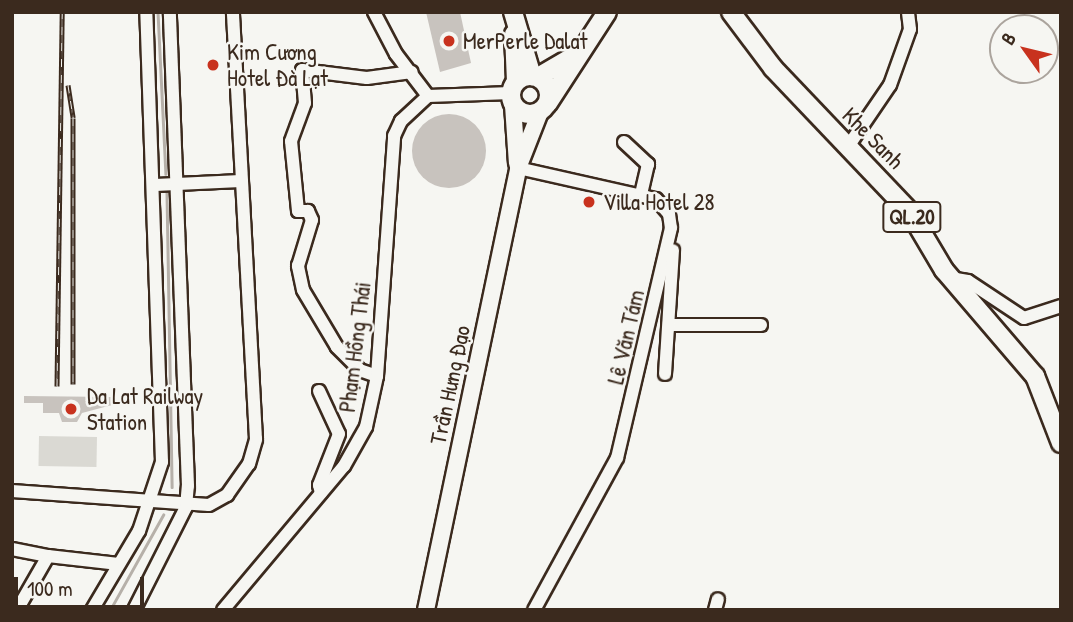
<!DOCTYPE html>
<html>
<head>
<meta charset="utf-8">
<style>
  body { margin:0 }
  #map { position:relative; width:1073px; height:622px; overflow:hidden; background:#f6f6f2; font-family:"Patrick Hand",sans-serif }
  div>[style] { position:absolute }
  .green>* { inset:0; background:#dad9d3; transform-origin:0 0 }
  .stream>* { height:2.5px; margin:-1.25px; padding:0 1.25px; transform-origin:1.25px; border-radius:1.25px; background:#b6b0a9 }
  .building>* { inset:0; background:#c8c3be }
  .round { border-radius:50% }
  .roads { filter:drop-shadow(2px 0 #3b2a1e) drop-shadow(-2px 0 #3b2a1e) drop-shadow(0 2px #3b2a1e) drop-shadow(0 -2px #3b2a1e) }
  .minor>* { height:12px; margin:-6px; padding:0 6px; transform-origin:6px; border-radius:6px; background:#f6f6f2 }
  .major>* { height:16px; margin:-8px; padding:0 8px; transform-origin:8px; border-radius:8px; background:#f6f6f2 }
  .highway>* { height:18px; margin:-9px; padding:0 9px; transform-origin:9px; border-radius:9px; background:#f6f6f2 }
  .highway>.ring { margin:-9px; padding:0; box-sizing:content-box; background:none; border:18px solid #f6f6f2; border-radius:50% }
  .rail>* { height:5px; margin-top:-2.5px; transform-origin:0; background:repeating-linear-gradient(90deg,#f6f6f2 0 8px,#3b2a1e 0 16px); box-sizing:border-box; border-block:2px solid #3b2a1e }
  .dots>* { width:19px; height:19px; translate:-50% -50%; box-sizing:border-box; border:4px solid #f6f6f2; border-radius:50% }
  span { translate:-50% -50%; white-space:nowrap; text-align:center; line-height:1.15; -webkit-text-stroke:5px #f6f6f2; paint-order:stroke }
  .shield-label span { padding:2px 5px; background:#f6f6f2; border:2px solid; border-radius:5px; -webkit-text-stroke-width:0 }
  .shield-label { font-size:21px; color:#3b2a1e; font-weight:700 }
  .poi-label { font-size:23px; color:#3b2a1e }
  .left { translate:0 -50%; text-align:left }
  .street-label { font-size:23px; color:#3b2a1e }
  .frame { position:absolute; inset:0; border:14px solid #3b2a1e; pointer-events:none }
  .north { position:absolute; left:989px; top:14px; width:70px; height:70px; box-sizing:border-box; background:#f6f6f2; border:2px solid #aba49d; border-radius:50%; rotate:304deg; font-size:19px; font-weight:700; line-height:28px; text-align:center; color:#3b2a1e }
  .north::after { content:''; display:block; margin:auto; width:24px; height:32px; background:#c8321e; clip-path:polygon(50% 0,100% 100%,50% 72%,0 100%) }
  .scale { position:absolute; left:14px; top:577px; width:130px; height:32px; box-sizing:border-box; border:4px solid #3b2a1e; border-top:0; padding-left:9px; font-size:21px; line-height:24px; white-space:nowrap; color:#3b2a1e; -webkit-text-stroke:5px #f6f6f2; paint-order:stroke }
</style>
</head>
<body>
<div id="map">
  <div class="green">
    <i style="left:39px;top:436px;width:58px;height:30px;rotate:1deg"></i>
  </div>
  <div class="stream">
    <i style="left:158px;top:12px;width:162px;rotate:87.2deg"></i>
    <i style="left:167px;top:193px;width:294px;rotate:89deg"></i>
    <i style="left:110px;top:610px;width:109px;rotate:-60.8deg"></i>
  </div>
  <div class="building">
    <i style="clip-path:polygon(426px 12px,460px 12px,471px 63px,440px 72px)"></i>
    <i class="round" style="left:412px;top:114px;width:74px;height:74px"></i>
    <i style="clip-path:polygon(24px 396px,112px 397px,112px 405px,82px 413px,77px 422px,62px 422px,59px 413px,43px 413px,43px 403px,24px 403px)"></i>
  </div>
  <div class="roads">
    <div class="minor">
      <i style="left:374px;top:12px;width:47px;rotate:62.4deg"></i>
      <i style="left:396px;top:54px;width:53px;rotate:52.7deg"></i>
      <i style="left:624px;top:142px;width:33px;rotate:43deg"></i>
      <i style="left:648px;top:164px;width:32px;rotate:103deg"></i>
      <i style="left:847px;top:148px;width:76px;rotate:-55.7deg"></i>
      <i style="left:890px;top:85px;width:59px;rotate:-70.3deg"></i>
      <i style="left:910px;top:29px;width:17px;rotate:-97deg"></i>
      <i style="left:518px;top:168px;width:141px;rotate:12.7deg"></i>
      <i style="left:656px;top:199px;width:20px;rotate:49deg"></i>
      <i style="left:669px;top:214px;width:14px;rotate:82deg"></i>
      <i style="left:671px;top:228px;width:236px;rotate:103.2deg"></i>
      <i style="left:617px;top:458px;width:173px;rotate:118.6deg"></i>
      <i style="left:156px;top:185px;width:84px;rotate:-2.7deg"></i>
      <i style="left:950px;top:278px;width:18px;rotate:9deg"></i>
      <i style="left:968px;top:281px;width:67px;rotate:33.5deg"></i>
      <i style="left:1024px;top:318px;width:39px;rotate:-18deg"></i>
      <i style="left:670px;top:325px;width:91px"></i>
      <i style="left:665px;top:374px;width:124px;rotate:-86.3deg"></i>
      <i style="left:377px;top:376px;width:18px;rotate:-161deg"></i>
      <i style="left:360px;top:370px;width:33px;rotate:-135deg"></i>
      <i style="left:337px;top:347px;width:66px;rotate:-120.8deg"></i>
      <i style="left:303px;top:290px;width:25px;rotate:-102deg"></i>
      <i style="left:298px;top:266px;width:48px;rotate:-73.1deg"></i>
      <i style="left:312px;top:220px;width:10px;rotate:-114deg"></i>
      <i style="left:308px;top:211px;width:10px;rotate:180deg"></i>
      <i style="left:298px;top:211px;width:70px;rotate:-95.7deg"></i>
      <i style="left:291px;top:141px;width:40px;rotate:-69.8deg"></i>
      <i style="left:305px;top:103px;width:33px;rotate:-95deg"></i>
      <i style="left:302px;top:70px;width:65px;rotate:7deg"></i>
      <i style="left:367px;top:78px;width:45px;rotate:-7.6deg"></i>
      <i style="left:319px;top:391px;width:47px;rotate:65.1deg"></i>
      <i style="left:339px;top:434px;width:55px;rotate:111.4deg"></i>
      <i style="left:319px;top:485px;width:8px;rotate:76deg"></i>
      <i style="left:12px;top:491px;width:197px;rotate:4.1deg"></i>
      <i style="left:209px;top:505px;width:21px;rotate:-29deg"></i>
      <i style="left:227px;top:495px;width:38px;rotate:-55deg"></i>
      <i style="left:249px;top:464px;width:26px;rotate:-74deg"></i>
      <i style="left:256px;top:439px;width:428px;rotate:-93.1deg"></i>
      <i style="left:12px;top:549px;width:37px;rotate:11deg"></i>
      <i style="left:17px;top:610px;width:62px;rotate:-60.1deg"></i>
      <i style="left:48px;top:556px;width:71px;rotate:6.4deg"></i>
      <i style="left:92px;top:610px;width:92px;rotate:-59.3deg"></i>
      <i style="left:139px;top:531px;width:73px;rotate:-71.6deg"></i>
      <i style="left:162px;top:462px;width:450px;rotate:-92deg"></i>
      <i style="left:134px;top:610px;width:115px;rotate:-63.2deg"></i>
      <i style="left:186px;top:507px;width:21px;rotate:-85deg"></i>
      <i style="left:188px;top:486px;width:474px;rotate:-92.2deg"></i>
      <i style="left:223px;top:610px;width:188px;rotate:-50deg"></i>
      <i style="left:344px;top:466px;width:45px;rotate:-60.6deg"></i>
      <i style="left:366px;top:427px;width:52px;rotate:-77.8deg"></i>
      <i style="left:377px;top:376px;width:241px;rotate:-85.9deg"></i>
      <i style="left:394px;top:136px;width:17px;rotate:-65deg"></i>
      <i style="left:401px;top:121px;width:37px;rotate:-43deg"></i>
      <i style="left:428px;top:96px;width:83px;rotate:-2.1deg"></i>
      <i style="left:715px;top:610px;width:11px;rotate:-75deg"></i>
    </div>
    <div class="major">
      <i style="left:513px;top:105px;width:58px;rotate:86.1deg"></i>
      <i style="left:426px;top:610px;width:451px;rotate:-78.2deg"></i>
      <i style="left:518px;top:168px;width:60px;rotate:-68.6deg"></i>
    </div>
    <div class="highway">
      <i style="left:513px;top:12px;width:67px;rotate:73.5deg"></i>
      <i style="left:731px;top:12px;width:70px;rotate:53.1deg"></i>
      <i style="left:773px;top:68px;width:197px;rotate:46.4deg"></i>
      <i style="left:909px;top:211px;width:69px;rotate:59.3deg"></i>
      <i style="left:944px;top:270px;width:140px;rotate:49.4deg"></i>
      <i style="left:1035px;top:376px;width:72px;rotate:68.8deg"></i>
      <i style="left:514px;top:34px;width:48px;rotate:87.6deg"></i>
      <i class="ring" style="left:511px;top:76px;width:20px;height:20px"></i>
      <i style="left:538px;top:77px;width:48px;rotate:-30.3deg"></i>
      <i style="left:548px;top:103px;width:108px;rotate:-57deg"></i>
    </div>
  </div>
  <div class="rail">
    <i style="left:68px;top:85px;width:33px;rotate:81deg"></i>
    <i style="left:73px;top:118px;width:266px;rotate:90deg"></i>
    <i style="left:57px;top:386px;width:374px;rotate:-89.2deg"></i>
  </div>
  <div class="dots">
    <i style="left:449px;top:41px;background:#c8321e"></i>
    <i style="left:213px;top:65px;background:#c8321e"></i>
    <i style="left:589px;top:202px;background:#c8321e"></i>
    <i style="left:71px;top:409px;background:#c8321e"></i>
  </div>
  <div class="shield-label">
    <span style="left:912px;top:217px">QL.20</span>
  </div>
  <div class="poi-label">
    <span class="left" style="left:463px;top:41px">MerPerle Dalat</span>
    <span class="left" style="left:227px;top:65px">Kim Cương<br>Hotel Đà Lạt</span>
    <span class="left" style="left:603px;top:202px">Villa Hotel 28</span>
    <span class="left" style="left:87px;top:409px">Da Lat Railway<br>Station</span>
  </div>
  <div class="street-label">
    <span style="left:873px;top:138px;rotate:45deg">Khe Sanh</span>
    <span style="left:626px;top:337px;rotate:-77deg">Lê Văn Tám</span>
    <span style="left:355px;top:347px;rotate:-83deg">Phạm Hồng Thái</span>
    <span style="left:450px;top:385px;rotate:-78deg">Trần Hưng Đạo</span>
  </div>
  <div class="frame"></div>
  <div class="north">B</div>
  <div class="scale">100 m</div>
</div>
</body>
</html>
